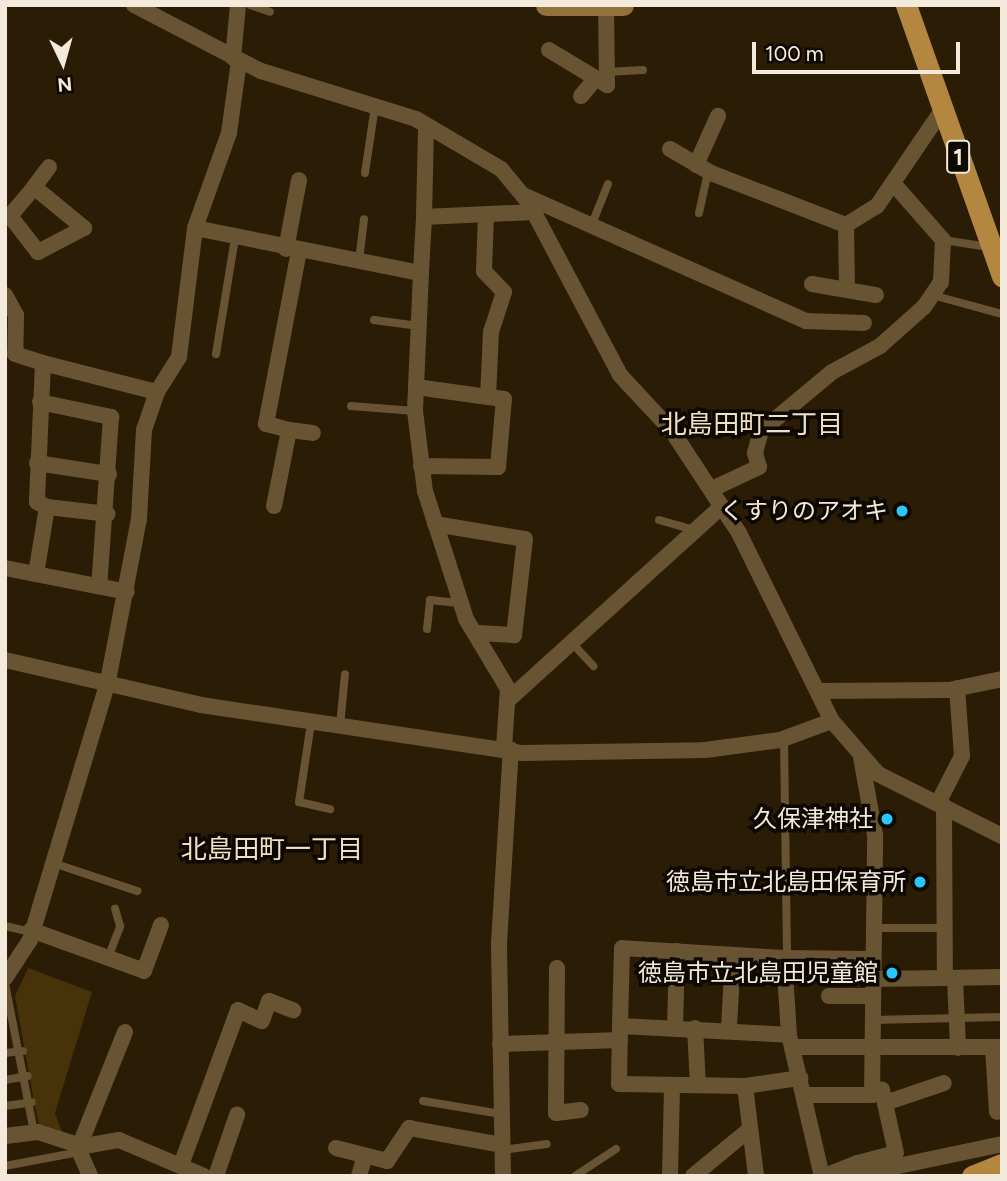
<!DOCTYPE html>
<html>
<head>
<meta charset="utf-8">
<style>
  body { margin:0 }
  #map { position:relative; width:1007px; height:1181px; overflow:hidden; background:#2a1c05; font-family:Figtree,"Noto Sans JP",sans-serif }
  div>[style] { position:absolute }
  .green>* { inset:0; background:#48320a }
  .lane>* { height:8px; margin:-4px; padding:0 4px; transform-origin:4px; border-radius:4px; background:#685433 }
  .street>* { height:16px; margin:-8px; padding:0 8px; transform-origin:8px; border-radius:8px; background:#685433 }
  .secondary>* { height:21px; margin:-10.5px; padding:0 10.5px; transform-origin:10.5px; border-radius:10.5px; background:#92713b }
  .primary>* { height:21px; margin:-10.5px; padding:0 10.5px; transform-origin:10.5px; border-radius:10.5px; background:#b38740 }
  .dots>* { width:19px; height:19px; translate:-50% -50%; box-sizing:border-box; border:4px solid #0d0802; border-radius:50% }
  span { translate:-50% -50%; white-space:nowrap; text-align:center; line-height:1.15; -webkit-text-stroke:7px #0d0802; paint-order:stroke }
  .shield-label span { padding:2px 5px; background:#0d0802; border:2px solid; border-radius:5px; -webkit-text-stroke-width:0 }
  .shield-label { font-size:23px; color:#f3eadc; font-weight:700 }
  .poi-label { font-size:24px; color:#f3eadc }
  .right { translate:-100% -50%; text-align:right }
  .neighbourhood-label { font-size:26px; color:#f2e0c4 }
  .frame { position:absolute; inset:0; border:7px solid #f3eadc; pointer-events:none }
  .north { position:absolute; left:28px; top:28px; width:70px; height:70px; -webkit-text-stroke:5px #0d0802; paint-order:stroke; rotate:175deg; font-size:19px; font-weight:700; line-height:28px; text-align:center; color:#f3eadc }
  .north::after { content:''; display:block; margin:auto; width:24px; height:32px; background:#f3eadc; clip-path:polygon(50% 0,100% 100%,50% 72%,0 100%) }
  .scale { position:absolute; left:752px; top:42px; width:208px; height:32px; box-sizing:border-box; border:4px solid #f3eadc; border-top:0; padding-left:9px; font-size:21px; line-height:24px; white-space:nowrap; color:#f3eadc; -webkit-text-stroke:5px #0d0802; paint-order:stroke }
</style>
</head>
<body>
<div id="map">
  <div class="green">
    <i style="clip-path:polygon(28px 968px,92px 992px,55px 1113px,63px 1135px,40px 1130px,33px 1096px,15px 996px)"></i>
  </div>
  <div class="lane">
    <i style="left:250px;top:5px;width:21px;rotate:19deg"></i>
    <i style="left:607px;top:72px;width:36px;rotate:-3deg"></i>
    <i style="left:365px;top:173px;width:68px;rotate:-81.5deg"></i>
    <i style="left:699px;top:213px;width:42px;rotate:-77.6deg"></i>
    <i style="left:592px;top:224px;width:43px;rotate:-68.2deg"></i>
    <i style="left:943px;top:240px;width:46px;rotate:8.8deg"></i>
    <i style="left:359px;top:261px;width:42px;rotate:-83.2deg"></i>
    <i style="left:932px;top:295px;width:73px;rotate:15.2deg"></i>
    <i style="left:374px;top:320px;width:45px;rotate:7.6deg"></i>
    <i style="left:216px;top:354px;width:118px;rotate:-80.7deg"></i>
    <i style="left:351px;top:406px;width:64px;rotate:4.5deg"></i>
    <i style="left:659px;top:520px;width:37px;rotate:16deg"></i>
    <i style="left:427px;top:629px;width:29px;rotate:-84deg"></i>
    <i style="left:430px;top:600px;width:31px;rotate:6deg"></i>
    <i style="left:571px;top:642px;width:33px;rotate:47deg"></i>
    <i style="left:311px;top:723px;width:80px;rotate:98.6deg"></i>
    <i style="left:299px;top:802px;width:32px;rotate:13deg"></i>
    <i style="left:340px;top:726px;width:52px;rotate:-84.5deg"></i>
    <i style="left:784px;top:739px;width:219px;rotate:89.2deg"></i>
    <i style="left:53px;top:863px;width:89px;rotate:18.4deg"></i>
    <i style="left:5px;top:926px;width:26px;rotate:13deg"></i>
    <i style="left:874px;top:928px;width:70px"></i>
    <i style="left:108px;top:958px;width:34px;rotate:-69deg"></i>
    <i style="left:120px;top:926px;width:18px;rotate:-106deg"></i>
    <i style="left:5px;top:983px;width:152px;rotate:79deg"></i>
    <i style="left:872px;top:1020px;width:130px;rotate:-1.3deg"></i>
    <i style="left:5px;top:1053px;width:18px;rotate:-6deg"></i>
    <i style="left:5px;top:1080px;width:23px;rotate:-10deg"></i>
    <i style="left:423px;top:1101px;width:79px;rotate:9.5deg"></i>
    <i style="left:5px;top:1106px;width:27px;rotate:-8deg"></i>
    <i style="left:502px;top:1150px;width:45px;rotate:-7.6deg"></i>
    <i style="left:5px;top:1166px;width:75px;rotate:-10.7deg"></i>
    <i style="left:575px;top:1176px;width:49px;rotate:-33.4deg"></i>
  </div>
  <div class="street">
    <i style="left:134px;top:5px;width:143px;rotate:27.5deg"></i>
    <i style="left:261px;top:71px;width:162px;rotate:17.2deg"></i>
    <i style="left:416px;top:119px;width:99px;rotate:30.5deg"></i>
    <i style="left:501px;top:169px;width:44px;rotate:50.5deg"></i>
    <i style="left:529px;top:203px;width:195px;rotate:62.1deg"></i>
    <i style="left:620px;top:375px;width:76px;rotate:47.1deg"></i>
    <i style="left:672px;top:431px;width:122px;rotate:56.7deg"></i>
    <i style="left:739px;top:533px;width:210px;rotate:63.7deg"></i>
    <i style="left:832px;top:721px;width:70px;rotate:49deg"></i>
    <i style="left:878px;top:774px;width:139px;rotate:26.6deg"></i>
    <i style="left:549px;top:50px;width:68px;rotate:31.1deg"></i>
    <i style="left:607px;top:85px;width:79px;rotate:-90.7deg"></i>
    <i style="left:233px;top:58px;width:53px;rotate:-84.6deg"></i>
    <i style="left:581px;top:96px;width:23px;rotate:-50deg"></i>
    <i style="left:670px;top:149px;width:48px;rotate:30.3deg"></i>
    <i style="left:711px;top:173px;width:145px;rotate:21.1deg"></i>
    <i style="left:846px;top:225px;width:36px;rotate:-32deg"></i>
    <i style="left:877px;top:206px;width:114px;rotate:-55.8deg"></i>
    <i style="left:696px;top:165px;width:54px;rotate:-65.8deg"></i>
    <i style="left:34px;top:187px;width:65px;rotate:39.4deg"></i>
    <i style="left:84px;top:228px;width:52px;rotate:152.4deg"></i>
    <i style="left:38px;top:252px;width:46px;rotate:-127.9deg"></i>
    <i style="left:10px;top:216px;width:38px;rotate:-50deg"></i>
    <i style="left:34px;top:187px;width:25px;rotate:-53deg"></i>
    <i style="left:523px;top:195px;width:310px;rotate:24deg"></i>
    <i style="left:806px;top:321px;width:58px;rotate:2deg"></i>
    <i style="left:424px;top:217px;width:91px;rotate:-88.7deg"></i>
    <i style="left:846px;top:225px;width:65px;rotate:89.1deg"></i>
    <i style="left:195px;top:228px;width:230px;rotate:11.3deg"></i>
    <i style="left:421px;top:273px;width:56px;rotate:-86.9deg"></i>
    <i style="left:424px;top:217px;width:110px;rotate:-2.6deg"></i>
    <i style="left:286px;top:249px;width:70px;rotate:-79.3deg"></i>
    <i style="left:421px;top:273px;width:138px;rotate:92.5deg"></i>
    <i style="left:415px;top:411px;width:81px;rotate:82.9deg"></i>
    <i style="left:425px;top:491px;width:134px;rotate:72.2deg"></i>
    <i style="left:466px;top:619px;width:82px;rotate:59deg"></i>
    <i style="left:508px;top:689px;width:58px;rotate:93.9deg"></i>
    <i style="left:812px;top:284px;width:65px;rotate:9.8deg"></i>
    <i style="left:5px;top:295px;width:23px;rotate:61deg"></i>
    <i style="left:16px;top:315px;width:39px;rotate:91deg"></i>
    <i style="left:15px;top:354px;width:29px;rotate:18deg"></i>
    <i style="left:43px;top:363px;width:139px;rotate:92.5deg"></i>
    <i style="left:37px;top:502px;width:11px;rotate:27deg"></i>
    <i style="left:47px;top:507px;width:68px;rotate:99.3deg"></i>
    <i style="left:43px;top:363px;width:118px;rotate:14.3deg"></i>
    <i style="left:416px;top:387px;width:73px;rotate:7.9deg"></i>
    <i style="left:488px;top:397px;width:65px;rotate:-87.4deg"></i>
    <i style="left:491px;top:332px;width:42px;rotate:-72deg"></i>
    <i style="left:504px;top:292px;width:29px;rotate:-134deg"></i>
    <i style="left:484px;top:271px;width:57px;rotate:-88deg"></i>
    <i style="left:40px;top:402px;width:73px;rotate:11.9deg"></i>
    <i style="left:111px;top:417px;width:170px;rotate:94deg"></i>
    <i style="left:289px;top:430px;width:24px;rotate:7deg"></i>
    <i style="left:37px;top:463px;width:73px;rotate:8.7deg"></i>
    <i style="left:421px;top:466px;width:77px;rotate:0.7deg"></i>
    <i style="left:498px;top:467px;width:68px;rotate:-85deg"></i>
    <i style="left:504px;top:399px;width:16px;rotate:-173deg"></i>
    <i style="left:712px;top:489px;width:52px;rotate:-25.1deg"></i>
    <i style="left:759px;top:467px;width:15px;rotate:-106deg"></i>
    <i style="left:755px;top:453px;width:23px;rotate:-75deg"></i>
    <i style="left:761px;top:431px;width:92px;rotate:-39.7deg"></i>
    <i style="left:832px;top:372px;width:55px;rotate:-28.4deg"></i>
    <i style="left:880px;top:346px;width:59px;rotate:-41.6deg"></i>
    <i style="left:924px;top:307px;width:30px;rotate:-56deg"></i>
    <i style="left:941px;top:282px;width:42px;rotate:-87.3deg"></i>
    <i style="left:943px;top:240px;width:76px;rotate:-131.3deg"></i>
    <i style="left:274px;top:506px;width:77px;rotate:-78.8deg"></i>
    <i style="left:289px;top:430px;width:24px;rotate:-165deg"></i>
    <i style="left:266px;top:424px;width:176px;rotate:-79.2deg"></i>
    <i style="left:47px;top:507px;width:61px;rotate:6.5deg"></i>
    <i style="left:435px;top:524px;width:91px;rotate:9.5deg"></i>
    <i style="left:525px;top:539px;width:97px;rotate:96.5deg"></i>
    <i style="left:514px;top:635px;width:37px;rotate:-177deg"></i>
    <i style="left:5px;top:568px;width:124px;rotate:11.1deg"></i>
    <i style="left:5px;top:660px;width:201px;rotate:12.9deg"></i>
    <i style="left:201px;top:705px;width:325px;rotate:8.5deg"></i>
    <i style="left:522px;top:753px;width:183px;rotate:-0.9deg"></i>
    <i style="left:705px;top:750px;width:76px;rotate:-7.6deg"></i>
    <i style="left:780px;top:740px;width:55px;rotate:-20.1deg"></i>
    <i style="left:818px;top:691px;width:131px;rotate:-0.4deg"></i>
    <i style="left:949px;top:690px;width:54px;rotate:-11.7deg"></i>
    <i style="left:507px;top:701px;width:290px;rotate:-42.2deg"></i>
    <i style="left:938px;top:803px;width:53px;rotate:-62.9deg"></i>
    <i style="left:962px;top:756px;width:68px;rotate:-94.2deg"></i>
    <i style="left:944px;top:806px;width:172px;rotate:89.7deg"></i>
    <i style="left:945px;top:978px;width:57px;rotate:-1deg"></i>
    <i style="left:31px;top:930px;width:120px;rotate:19.9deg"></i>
    <i style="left:144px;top:971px;width:49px;rotate:-69.7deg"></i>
    <i style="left:784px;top:958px;width:87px;rotate:0.7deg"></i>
    <i style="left:557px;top:968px;width:145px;rotate:90.4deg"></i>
    <i style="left:556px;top:1113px;width:25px;rotate:-7deg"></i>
    <i style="left:5px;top:978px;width:45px;rotate:-56.7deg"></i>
    <i style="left:30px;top:940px;width:270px;rotate:-73.2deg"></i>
    <i style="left:108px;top:681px;width:165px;rotate:-79.2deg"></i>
    <i style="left:139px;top:519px;width:89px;rotate:-86.8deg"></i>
    <i style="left:144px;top:430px;width:40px;rotate:-71.1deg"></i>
    <i style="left:157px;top:392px;width:41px;rotate:-57.8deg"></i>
    <i style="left:179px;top:357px;width:130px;rotate:-82.9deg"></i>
    <i style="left:195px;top:228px;width:101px;rotate:-70.3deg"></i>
    <i style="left:229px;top:133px;width:73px;rotate:-82.1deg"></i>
    <i style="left:955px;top:978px;width:70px;rotate:87.5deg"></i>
    <i style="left:871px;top:979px;width:74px;rotate:-0.8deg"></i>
    <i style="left:829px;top:996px;width:42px"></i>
    <i style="left:620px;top:1026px;width:169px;rotate:3deg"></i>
    <i style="left:789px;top:1035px;width:77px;rotate:-93.7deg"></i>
    <i style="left:784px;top:958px;width:162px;rotate:-176.5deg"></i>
    <i style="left:622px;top:948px;width:78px;rotate:91.5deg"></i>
    <i style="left:620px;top:1026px;width:58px;rotate:91deg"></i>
    <i style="left:619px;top:1084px;width:126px;rotate:0.9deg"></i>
    <i style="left:745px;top:1086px;width:91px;rotate:83deg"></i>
    <i style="left:729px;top:1027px;width:72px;rotate:-86.8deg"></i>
    <i style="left:675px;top:1028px;width:77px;rotate:-88.5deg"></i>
    <i style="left:695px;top:1028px;width:57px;rotate:87deg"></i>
    <i style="left:125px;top:1032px;width:124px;rotate:111.8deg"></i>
    <i style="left:79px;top:1147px;width:41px;rotate:-9.9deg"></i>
    <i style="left:119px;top:1140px;width:92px;rotate:23deg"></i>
    <i style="left:790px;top:1039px;width:141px;rotate:76.9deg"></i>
    <i style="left:500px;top:1044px;width:120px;rotate:-1.9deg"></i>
    <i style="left:792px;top:1047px;width:210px"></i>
    <i style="left:993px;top:1047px;width:65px;rotate:86.5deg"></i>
    <i style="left:745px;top:1086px;width:56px;rotate:-8.3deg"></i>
    <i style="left:807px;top:1095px;width:65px"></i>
    <i style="left:872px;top:1095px;width:260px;rotate:-89.3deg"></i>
    <i style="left:875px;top:835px;width:79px;rotate:-100.2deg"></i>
    <i style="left:885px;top:1103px;width:62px;rotate:-18.7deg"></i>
    <i style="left:5px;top:1136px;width:33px;rotate:-7deg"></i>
    <i style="left:38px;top:1132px;width:40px;rotate:18deg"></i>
    <i style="left:76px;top:1144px;width:35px;rotate:66deg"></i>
    <i style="left:336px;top:1148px;width:53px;rotate:14.3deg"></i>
    <i style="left:387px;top:1161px;width:40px;rotate:-56deg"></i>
    <i style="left:409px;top:1128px;width:95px;rotate:10.4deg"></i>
    <i style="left:858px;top:1163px;width:39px;rotate:-15deg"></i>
    <i style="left:896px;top:1153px;width:65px;rotate:-102.5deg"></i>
    <i style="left:882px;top:1090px;width:10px;rotate:-169deg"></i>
    <i style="left:181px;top:1165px;width:165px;rotate:-69.8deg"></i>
    <i style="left:238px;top:1010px;width:26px;rotate:25deg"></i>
    <i style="left:262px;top:1021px;width:21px;rotate:-71deg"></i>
    <i style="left:269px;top:1001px;width:26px;rotate:21deg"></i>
    <i style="left:670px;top:1175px;width:90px;rotate:-88.7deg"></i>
    <i style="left:216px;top:1176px;width:65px;rotate:-71deg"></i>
    <i style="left:359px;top:1176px;width:19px;rotate:-74deg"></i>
    <i style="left:503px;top:1176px;width:233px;rotate:-91deg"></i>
    <i style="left:499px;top:943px;width:194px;rotate:-86.5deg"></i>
    <i style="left:693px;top:1176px;width:74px;rotate:-39.5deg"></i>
    <i style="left:825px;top:1176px;width:35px;rotate:-22deg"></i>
    <i style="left:858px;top:1163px;width:11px;rotate:80deg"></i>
    <i style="left:860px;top:1174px;width:145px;rotate:-11.9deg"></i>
  </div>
  <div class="secondary">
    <i style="left:546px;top:5px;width:77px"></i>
  </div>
  <div class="primary">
    <i style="left:906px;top:5px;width:288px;rotate:70.5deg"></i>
    <i style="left:972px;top:1176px;width:32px;rotate:-22deg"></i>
  </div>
  <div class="dots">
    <i style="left:902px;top:511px;background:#28c8ff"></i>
    <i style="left:887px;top:819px;background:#28c8ff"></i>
    <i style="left:920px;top:882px;background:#28c8ff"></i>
    <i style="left:892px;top:973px;background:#28c8ff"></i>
  </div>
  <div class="shield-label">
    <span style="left:958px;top:157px">1</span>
  </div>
  <div class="poi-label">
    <span class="right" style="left:888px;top:511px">くすりのアオキ</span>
    <span class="right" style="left:873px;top:819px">久保津神社</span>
    <span class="right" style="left:906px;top:882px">徳島市立北島田保育所</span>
    <span class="right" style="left:878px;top:973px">徳島市立北島田児童館</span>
  </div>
  <div class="neighbourhood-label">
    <span style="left:752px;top:425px">北島田町二丁目</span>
    <span style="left:272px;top:850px">北島田町一丁目</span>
  </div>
  <div class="frame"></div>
  <div class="north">N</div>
  <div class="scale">100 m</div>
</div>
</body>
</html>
